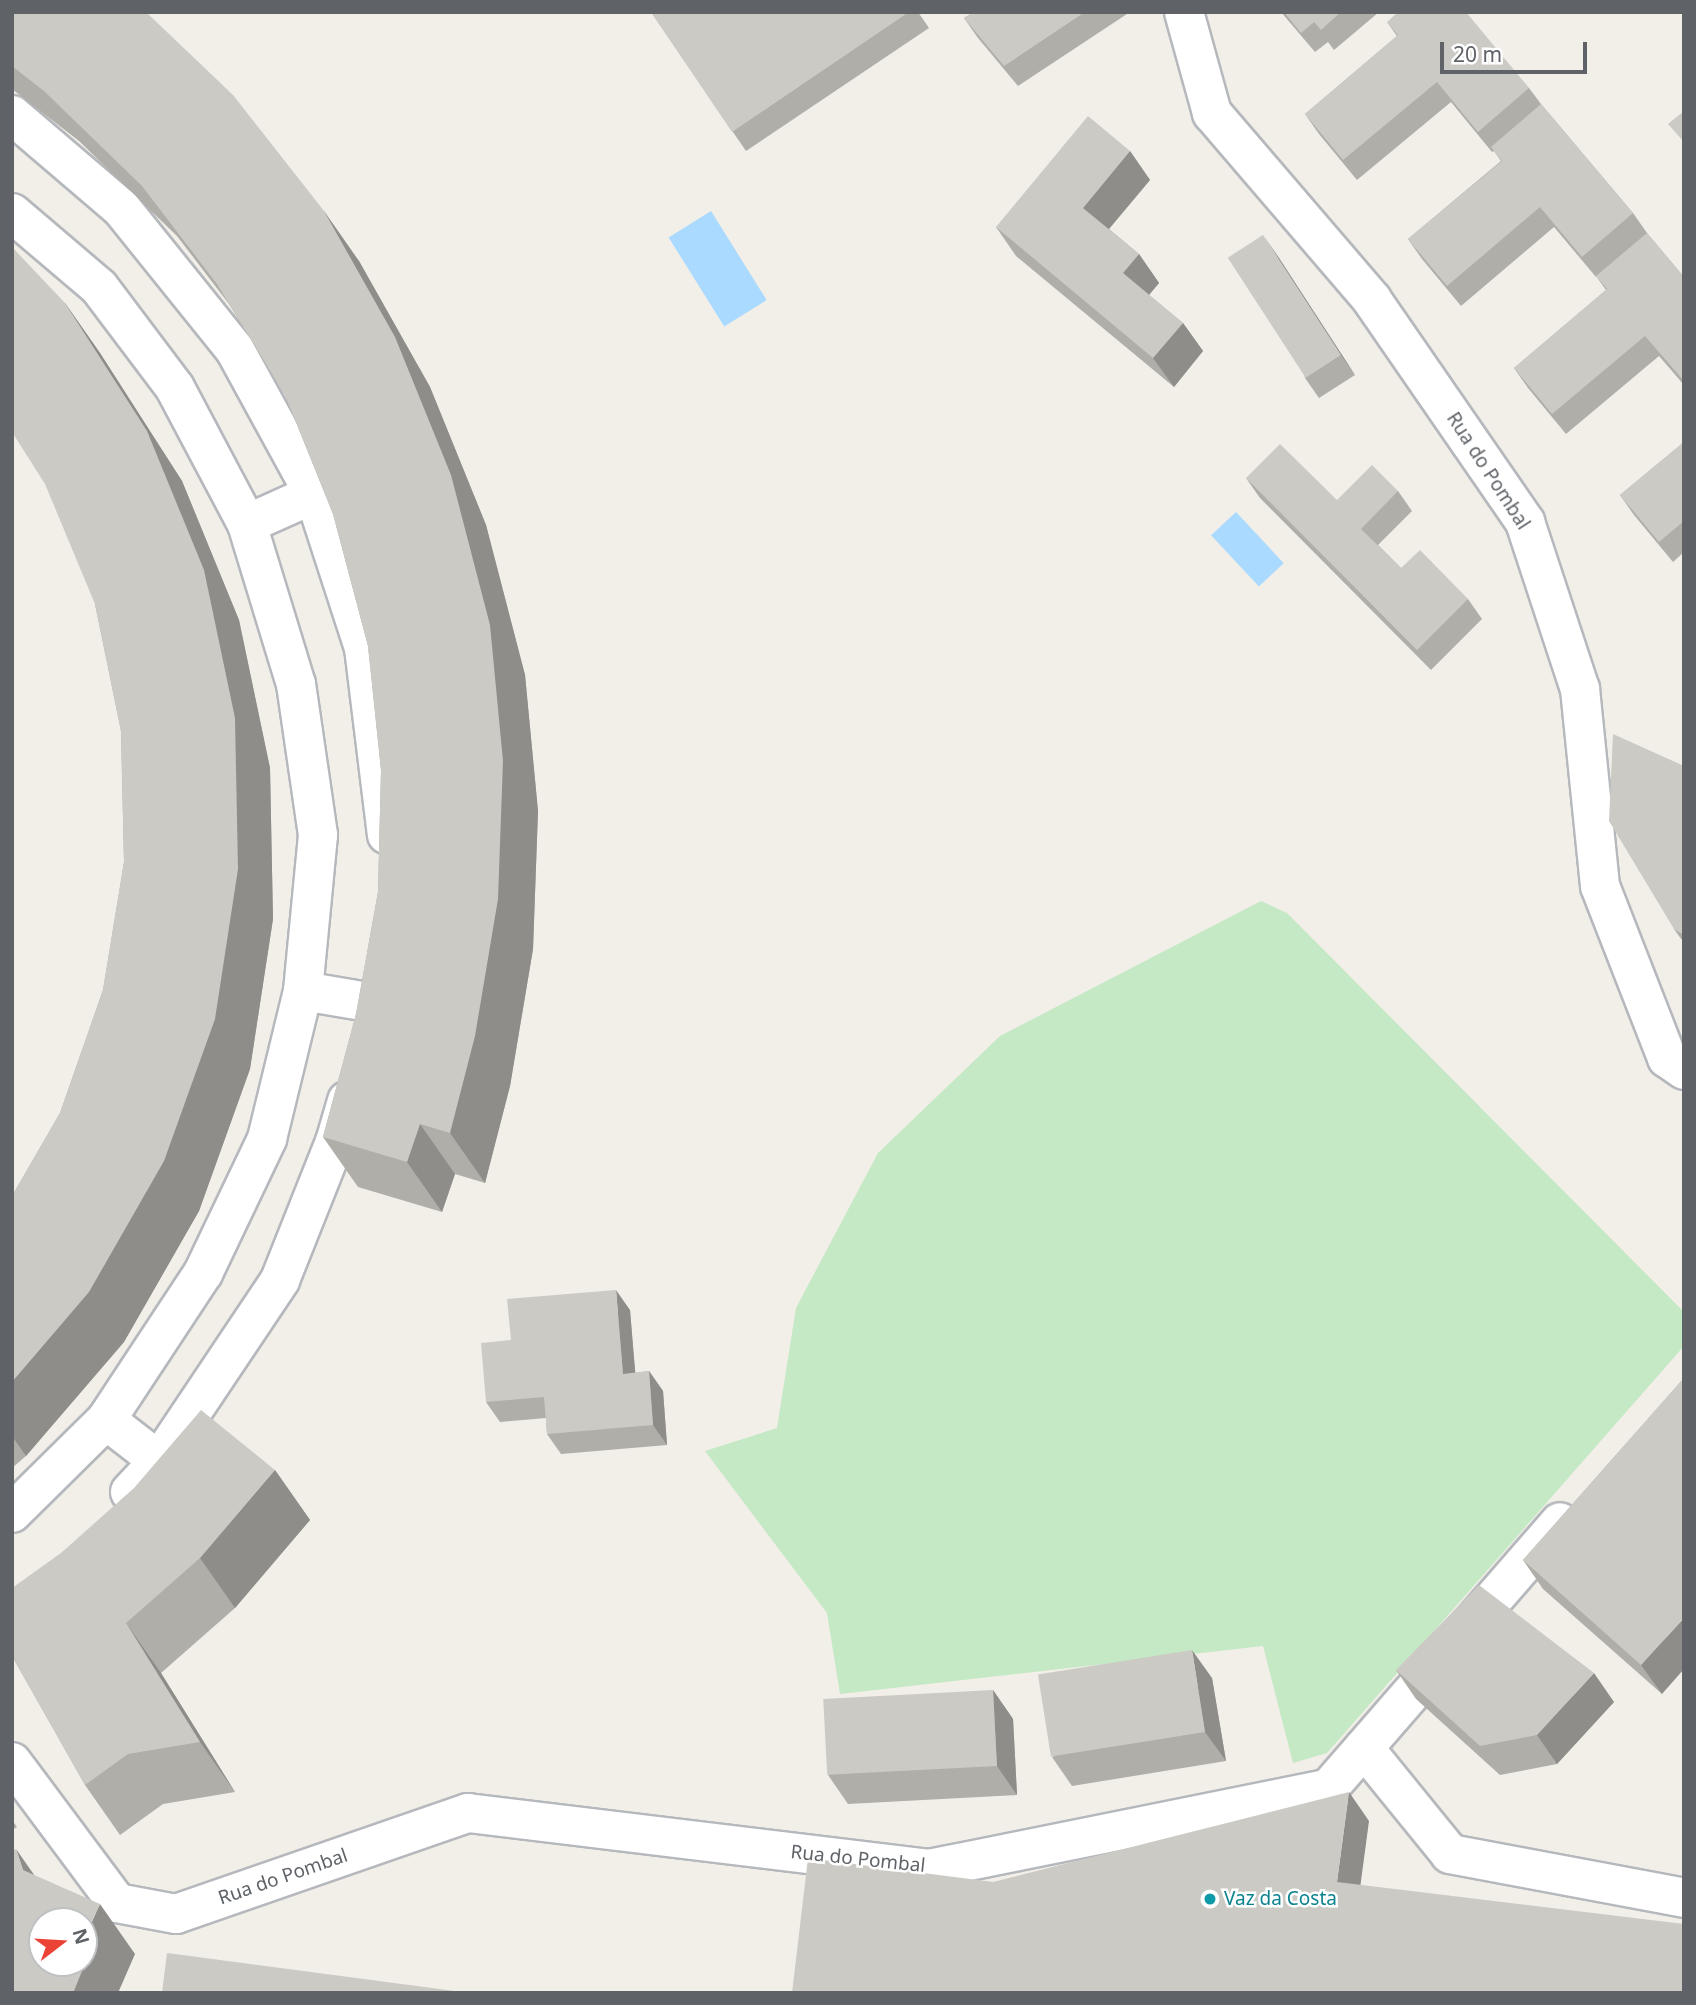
<!DOCTYPE html>
<html>
<head>
<meta charset="utf-8">
<style>
  body { margin:0 }
  #map { position:relative; width:1696px; height:2005px; overflow:hidden; background:#f1efe8; font-family:"Noto Sans",sans-serif }
  div>[style] { position:absolute }
  .green>* { inset:0; background:#c5e8c5 }
  .water>* { inset:0; background:#aadaff; transform-origin:0 0 }
  .roads { filter:drop-shadow(2px 0 #b5b8bc) drop-shadow(-2px 0 #b5b8bc) drop-shadow(0 2px #b5b8bc) drop-shadow(0 -2px #b5b8bc) }
  .minor>* { height:38px; margin:-19px; padding:0 19px; transform-origin:19px; border-radius:19px; background:#fff }
  .wall>* { inset:0; background:#afaea9 }
  .shaded-wall>* { inset:0; background:#8f8d8a }
  .building>* { inset:0; background:#cccac5; transform-origin:0 0 }
  .dots>* { width:19px; height:19px; translate:-50% -50%; box-sizing:border-box; border:4px solid #fff; border-radius:50% }
  span { translate:-50% -50%; white-space:nowrap; text-align:center; line-height:1.15; -webkit-text-stroke:5px #fff; paint-order:stroke }
  .street-label { font-size:19px; color:#5f6368 }
  .culture-label { font-size:19px; color:#0d838f }
  .left { translate:0 -50%; text-align:left }
  .frame { position:absolute; inset:0; border:14px solid #5f6368; pointer-events:none }
  .north { position:absolute; left:28px; top:1907px; width:70px; height:70px; box-sizing:border-box; background:#fff; border:2px solid #bfc1c3; border-radius:50%; rotate:73deg; font-size:19px; font-weight:700; line-height:28px; text-align:center; color:#5f6368 }
  .north::after { content:''; display:block; margin:auto; width:24px; height:32px; background:#ea4335; clip-path:polygon(50% 0,100% 100%,50% 72%,0 100%) }
  .scale { position:absolute; left:1440px; top:42px; width:147px; height:32px; box-sizing:border-box; border:4px solid #5f6368; border-top:0; padding-left:9px; font-size:21px; line-height:24px; white-space:nowrap; color:#5f6368; -webkit-text-stroke:5px #fff; paint-order:stroke }
</style>
</head>
<body>
<div id="map">
  <div class="green">
    <i style="clip-path:polygon(1261px 901px,1287px 913px,1684px 1312px,1684px 1346px,1327px 1753px,1293px 1763px,1263px 1646px,840px 1694px,827px 1613px,705px 1451px,777px 1428px,796px 1308px,878px 1153px,1000px 1036px)"></i>
  </div>
  <div class="water">
    <i style="left:711px;top:211px;width:105px;height:50px;rotate:58deg"></i>
    <i style="left:1236px;top:512px;width:70px;height:34px;rotate:47deg"></i>
  </div>
  <div class="roads">
    <div class="minor">
      <i style="left:1184px;top:12px;width:105px;rotate:74.5deg"></i>
      <i style="left:1212px;top:113px;width:246px;rotate:49.4deg"></i>
      <i style="left:1372px;top:300px;width:270px;rotate:55.4deg"></i>
      <i style="left:1525px;top:522px;width:176px;rotate:71.8deg"></i>
      <i style="left:1580px;top:689px;width:198px;rotate:84.2deg"></i>
      <i style="left:1600px;top:886px;width:185px;rotate:68.7deg"></i>
      <i style="left:1667px;top:1058px;width:21px;rotate:35deg"></i>
      <i style="left:12px;top:115px;width:143px;rotate:40.5deg"></i>
      <i style="left:121px;top:208px;width:182px;rotate:51.2deg"></i>
      <i style="left:235px;top:350px;width:164px;rotate:61.3deg"></i>
      <i style="left:314px;top:494px;width:162px;rotate:72deg"></i>
      <i style="left:364px;top:648px;width:188px;rotate:83deg"></i>
      <i style="left:12px;top:213px;width:114px;rotate:40.4deg"></i>
      <i style="left:99px;top:287px;width:126px;rotate:53deg"></i>
      <i style="left:175px;top:388px;width:154px;rotate:62.1deg"></i>
      <i style="left:247px;top:524px;width:167px;rotate:73deg"></i>
      <i style="left:296px;top:684px;width:153px;rotate:81.7deg"></i>
      <i style="left:318px;top:835px;width:157px;rotate:95.5deg"></i>
      <i style="left:303px;top:991px;width:152px;rotate:103.7deg"></i>
      <i style="left:267px;top:1139px;width:148px;rotate:115.5deg"></i>
      <i style="left:203px;top:1273px;width:176px;rotate:123.4deg"></i>
      <i style="left:106px;top:1420px;width:132px;rotate:135.3deg"></i>
      <i style="left:247px;top:524px;width:73px;rotate:-24.1deg"></i>
      <i style="left:303px;top:991px;width:72px;rotate:9.6deg"></i>
      <i style="left:106px;top:1420px;width:67px;rotate:37.7deg"></i>
      <i style="left:130px;top:1492px;width:42px;rotate:-46.9deg"></i>
      <i style="left:159px;top:1461px;width:218px;rotate:-56.2deg"></i>
      <i style="left:280px;top:1280px;width:149px;rotate:-68.3deg"></i>
      <i style="left:335px;top:1142px;width:43px;rotate:-73.7deg"></i>
      <i style="left:1364px;top:1748px;width:136px;rotate:50.9deg"></i>
      <i style="left:1450px;top:1854px;width:238px;rotate:10.6deg"></i>
      <i style="left:12px;top:1762px;width:176px;rotate:53.3deg"></i>
      <i style="left:117px;top:1903px;width:60px;rotate:10.6deg"></i>
      <i style="left:176px;top:1914px;width:309px;rotate:-19.1deg"></i>
      <i style="left:468px;top:1813px;width:464px;rotate:6.9deg"></i>
      <i style="left:929px;top:1869px;width:408px;rotate:-11.4deg"></i>
      <i style="left:1329px;top:1788px;width:352px;rotate:-49deg"></i>
    </div>
  </div>
  <div class="wall">
    <i style="clip-path:polygon(12px 12px,359px 261px,430px 387px,486px 525px,525px 675px,538px 811px,533px 949px,510px 1086px,485px 1183px,455px 1174px,442px 1212px,358px 1187px,323px 1137px,356px 1014px,378px 892px,381px 770px,368px 646px,333px 514px,285px 395px,229px 304px,177px 236px,79px 141px,12px 89px)"></i>
    <i style="clip-path:polygon(651px 12px,918px 12px,929px 28px,746px 151px)"></i>
    <i style="clip-path:polygon(974px 12px,1130px 12px,1018px 86px,978px 38px,964px 18px)"></i>
    <i style="clip-path:polygon(1281px 12px,1379px 12px,1334px 50px,1328px 42px,1315px 52px)"></i>
    <i style="clip-path:polygon(1387px 22px,1529px 88px,1541px 104px,1633px 213px,1647px 233px,1684px 277px,1684px 385px,1659px 356px,1566px 434px,1528px 388px,1514px 368px,1606px 290px,1596px 276px,1596px 277px,1554px 227px,1461px 306px,1422px 259px,1408px 239px,1501px 161px,1494px 151px,1492px 152px,1451px 102px,1357px 180px,1319px 134px,1305px 114px,1397px 36px)"></i>
    <i style="clip-path:polygon(1130px 151px,1150px 180px,1109px 229px,1139px 254px,1159px 283px,1149px 295px,1183px 323px,1203px 351px,1174px 387px,1016px 256px,996px 227px)"></i>
    <i style="clip-path:polygon(1277px 255px,1355px 375px,1319px 398px,1305px 378px)"></i>
    <i style="clip-path:polygon(65px 303px,100px 353px,182px 481px,239px 620px,270px 768px,273px 919px,250px 1069px,199px 1211px,124px 1342px,26px 1456px,12px 1468px,12px 1196px,60px 1113px,103px 990px,124px 862px,121px 731px,95px 604px)"></i>
    <i style="clip-path:polygon(1684px 442px,1684px 552px,1673px 562px,1634px 515px,1620px 495px)"></i>
    <i style="clip-path:polygon(1246px 478px,1337px 500px,1398px 491px,1412px 511px,1378px 545px,1401px 568px,1468px 599px,1482px 619px,1431px 670px,1260px 498px)"></i>
    <i style="clip-path:polygon(1684px 766px,1684px 943px,1674px 929px)"></i>
    <i style="clip-path:polygon(630px 1310px,635px 1373px,649px 1371px,663px 1391px,667px 1445px,561px 1454px,547px 1434px,546px 1418px,500px 1422px,486px 1402px,511px 1340px)"></i>
    <i style="clip-path:polygon(1684px 1378px,1662px 1694px,1543px 1589px,1523px 1560px)"></i>
    <i style="clip-path:polygon(275px 1470px,310px 1520px,235px 1608px,161px 1673px,235px 1792px,163px 1804px,120px 1835px,85px 1785px,12px 1656px)"></i>
    <i style="clip-path:polygon(1396px 1670px,1614px 1702px,1557px 1764px,1500px 1775px,1416px 1699px)"></i>
    <i style="clip-path:polygon(1212px 1678px,1226px 1761px,1072px 1786px,1052px 1757px)"></i>
    <i style="clip-path:polygon(993px 1690px,1013px 1719px,1017px 1795px,848px 1804px,828px 1775px)"></i>
    <i style="clip-path:polygon(12px 1820px,17px 1827px,12px 1830px)"></i>
  </div>
  <div class="shaded-wall">
    <i style="clip-path:polygon(1130px 151px,1150px 180px,1103px 236px,1083px 208px)"></i>
    <i style="clip-path:polygon(324px 211px,359px 261px,430px 387px,486px 525px,525px 675px,538px 811px,533px 949px,510px 1086px,485px 1183px,450px 1133px)"></i>
    <i style="clip-path:polygon(1263px 235px,1277px 255px,1355px 375px,1341px 355px)"></i>
    <i style="clip-path:polygon(1139px 254px,1159px 283px,1143px 302px,1123px 273px)"></i>
    <i style="clip-path:polygon(65px 303px,100px 353px,182px 481px,239px 620px,270px 768px,273px 919px,250px 1069px,199px 1211px,124px 1342px,26px 1456px,12px 1436px,12px 1382px,215px 1019px)"></i>
    <i style="clip-path:polygon(1183px 323px,1203px 351px,1174px 387px,1153px 358px)"></i>
    <i style="clip-path:polygon(420px 1124px,455px 1174px,442px 1212px,407px 1162px)"></i>
    <i style="clip-path:polygon(616px 1290px,630px 1310px,637px 1393px,623px 1374px)"></i>
    <i style="clip-path:polygon(649px 1371px,663px 1391px,667px 1445px,653px 1425px)"></i>
    <i style="clip-path:polygon(275px 1470px,310px 1520px,235px 1608px,200px 1558px)"></i>
    <i style="clip-path:polygon(1684px 1618px,1684px 1669px,1662px 1694px,1641px 1665px)"></i>
    <i style="clip-path:polygon(126px 1623px,161px 1673px,235px 1792px,200px 1742px)"></i>
    <i style="clip-path:polygon(1192px 1650px,1212px 1678px,1226px 1761px,1205px 1732px)"></i>
    <i style="clip-path:polygon(1594px 1673px,1614px 1702px,1557px 1764px,1537px 1735px)"></i>
    <i style="clip-path:polygon(993px 1690px,1013px 1719px,1017px 1795px,997px 1766px)"></i>
    <i style="clip-path:polygon(1349px 1792px,1369px 1821px,1357px 1911px,1337px 1882px)"></i>
    <i style="clip-path:polygon(16px 1849px,51px 1899px,23px 1870px)"></i>
    <i style="clip-path:polygon(100px 1904px,135px 1954px,118px 1993px,73px 1993px,84px 1963px,84px 1939px)"></i>
  </div>
  <div class="building">
    <i style="clip-path:polygon(12px 12px,146px 12px,233px 95px,324px 211px,395px 337px,451px 475px,490px 625px,503px 761px,498px 899px,475px 1036px,450px 1133px,420px 1124px,407px 1162px,323px 1137px,356px 1014px,378px 892px,381px 770px,368px 646px,333px 514px,285px 395px,217px 284px,142px 186px,44px 91px,12px 66px)"></i>
    <i style="clip-path:polygon(651px 12px,909px 12px,732px 132px)"></i>
    <i style="clip-path:polygon(974px 12px,1085px 12px,1004px 66px,964px 18px)"></i>
    <i style="clip-path:polygon(1284px 12px,1341px 12px,1321px 30px,1314px 22px,1301px 33px)"></i>
    <i style="clip-path:polygon(1398px 12px,1466px 12px,1529px 88px,1478px 132px,1437px 82px,1343px 160px,1305px 114px,1398px 35px,1387px 22px)"></i>
    <i style="clip-path:polygon(1541px 104px,1633px 213px,1582px 257px,1540px 207px,1447px 286px,1408px 239px,1502px 161px,1491px 147px)"></i>
    <i style="clip-path:polygon(1684px 111px,1684px 142px,1668px 124px)"></i>
    <i style="clip-path:polygon(1088px 116px,1130px 151px,1083px 208px,1139px 254px,1123px 273px,1183px 323px,1153px 358px,996px 227px)"></i>
    <i style="clip-path:polygon(1647px 233px,1684px 277px,1684px 381px,1645px 336px,1552px 414px,1514px 368px,1607px 289px,1596px 276px)"></i>
    <i style="left:1263px;top:235px;width:143px;height:42px;rotate:57deg"></i>
    <i style="clip-path:polygon(12px 247px,65px 303px,147px 431px,204px 570px,235px 718px,238px 869px,215px 1019px,164px 1161px,89px 1292px,12px 1382px,12px 1196px,60px 1113px,103px 990px,124px 862px,121px 731px,95px 604px,45px 484px,12px 432px)"></i>
    <i style="clip-path:polygon(1684px 442px,1684px 521px,1659px 542px,1620px 495px)"></i>
    <i style="clip-path:polygon(1280px 444px,1337px 500px,1372px 465px,1398px 491px,1361px 529px,1401px 568px,1420px 550px,1468px 599px,1417px 650px,1246px 478px)"></i>
    <i style="clip-path:polygon(1613px 734px,1684px 766px,1684px 935px,1674px 929px,1609px 821px)"></i>
    <i style="clip-path:polygon(616px 1290px,623px 1374px,649px 1371px,653px 1425px,547px 1434px,544px 1397px,486px 1402px,481px 1343px,511px 1340px,507px 1299px)"></i>
    <i style="clip-path:polygon(1684px 1378px,1684px 1618px,1641px 1665px,1523px 1560px)"></i>
    <i style="clip-path:polygon(201px 1410px,275px 1470px,200px 1558px,126px 1623px,200px 1742px,128px 1754px,85px 1785px,12px 1656px,12px 1588px,61px 1553px,134px 1488px)"></i>
    <i style="clip-path:polygon(1479px 1585px,1594px 1673px,1537px 1735px,1480px 1746px,1396px 1670px)"></i>
    <i style="left:1192px;top:1650px;width:83px;height:156px;rotate:81deg"></i>
    <i style="left:993px;top:1690px;width:76px;height:170px;rotate:87deg"></i>
    <i style="clip-path:polygon(1349px 1792px,1337px 1882px,1684px 1924px,1684px 1993px,792px 1993px,808px 1858px,993px 1882px)"></i>
    <i style="clip-path:polygon(16px 1849px,23px 1870px,100px 1904px,84px 1939px,84px 1921px,42px 1921px,42px 1963px,84px 1963px,84px 1957px,87px 1959px,73px 1993px,12px 1993px,12px 1851px)"></i>
    <i style="clip-path:polygon(167px 1953px,470px 1993px,162px 1993px)"></i>
  </div>
  <div class="dots">
    <i style="left:1210px;top:1899px;background:#0f9aa8"></i>
  </div>
  <div class="street-label">
    <span style="left:1488px;top:471px;rotate:57deg">Rua do Pombal</span>
    <span style="left:858px;top:1859px;rotate:6deg">Rua do Pombal</span>
    <span style="left:283px;top:1877px;rotate:-19deg">Rua do Pombal</span>
  </div>
  <div class="culture-label">
    <span class="left" style="left:1224px;top:1899px">Vaz da Costa</span>
  </div>
  <div class="frame"></div>
  <div class="north">N</div>
  <div class="scale">20 m</div>
</div>
</body>
</html>
